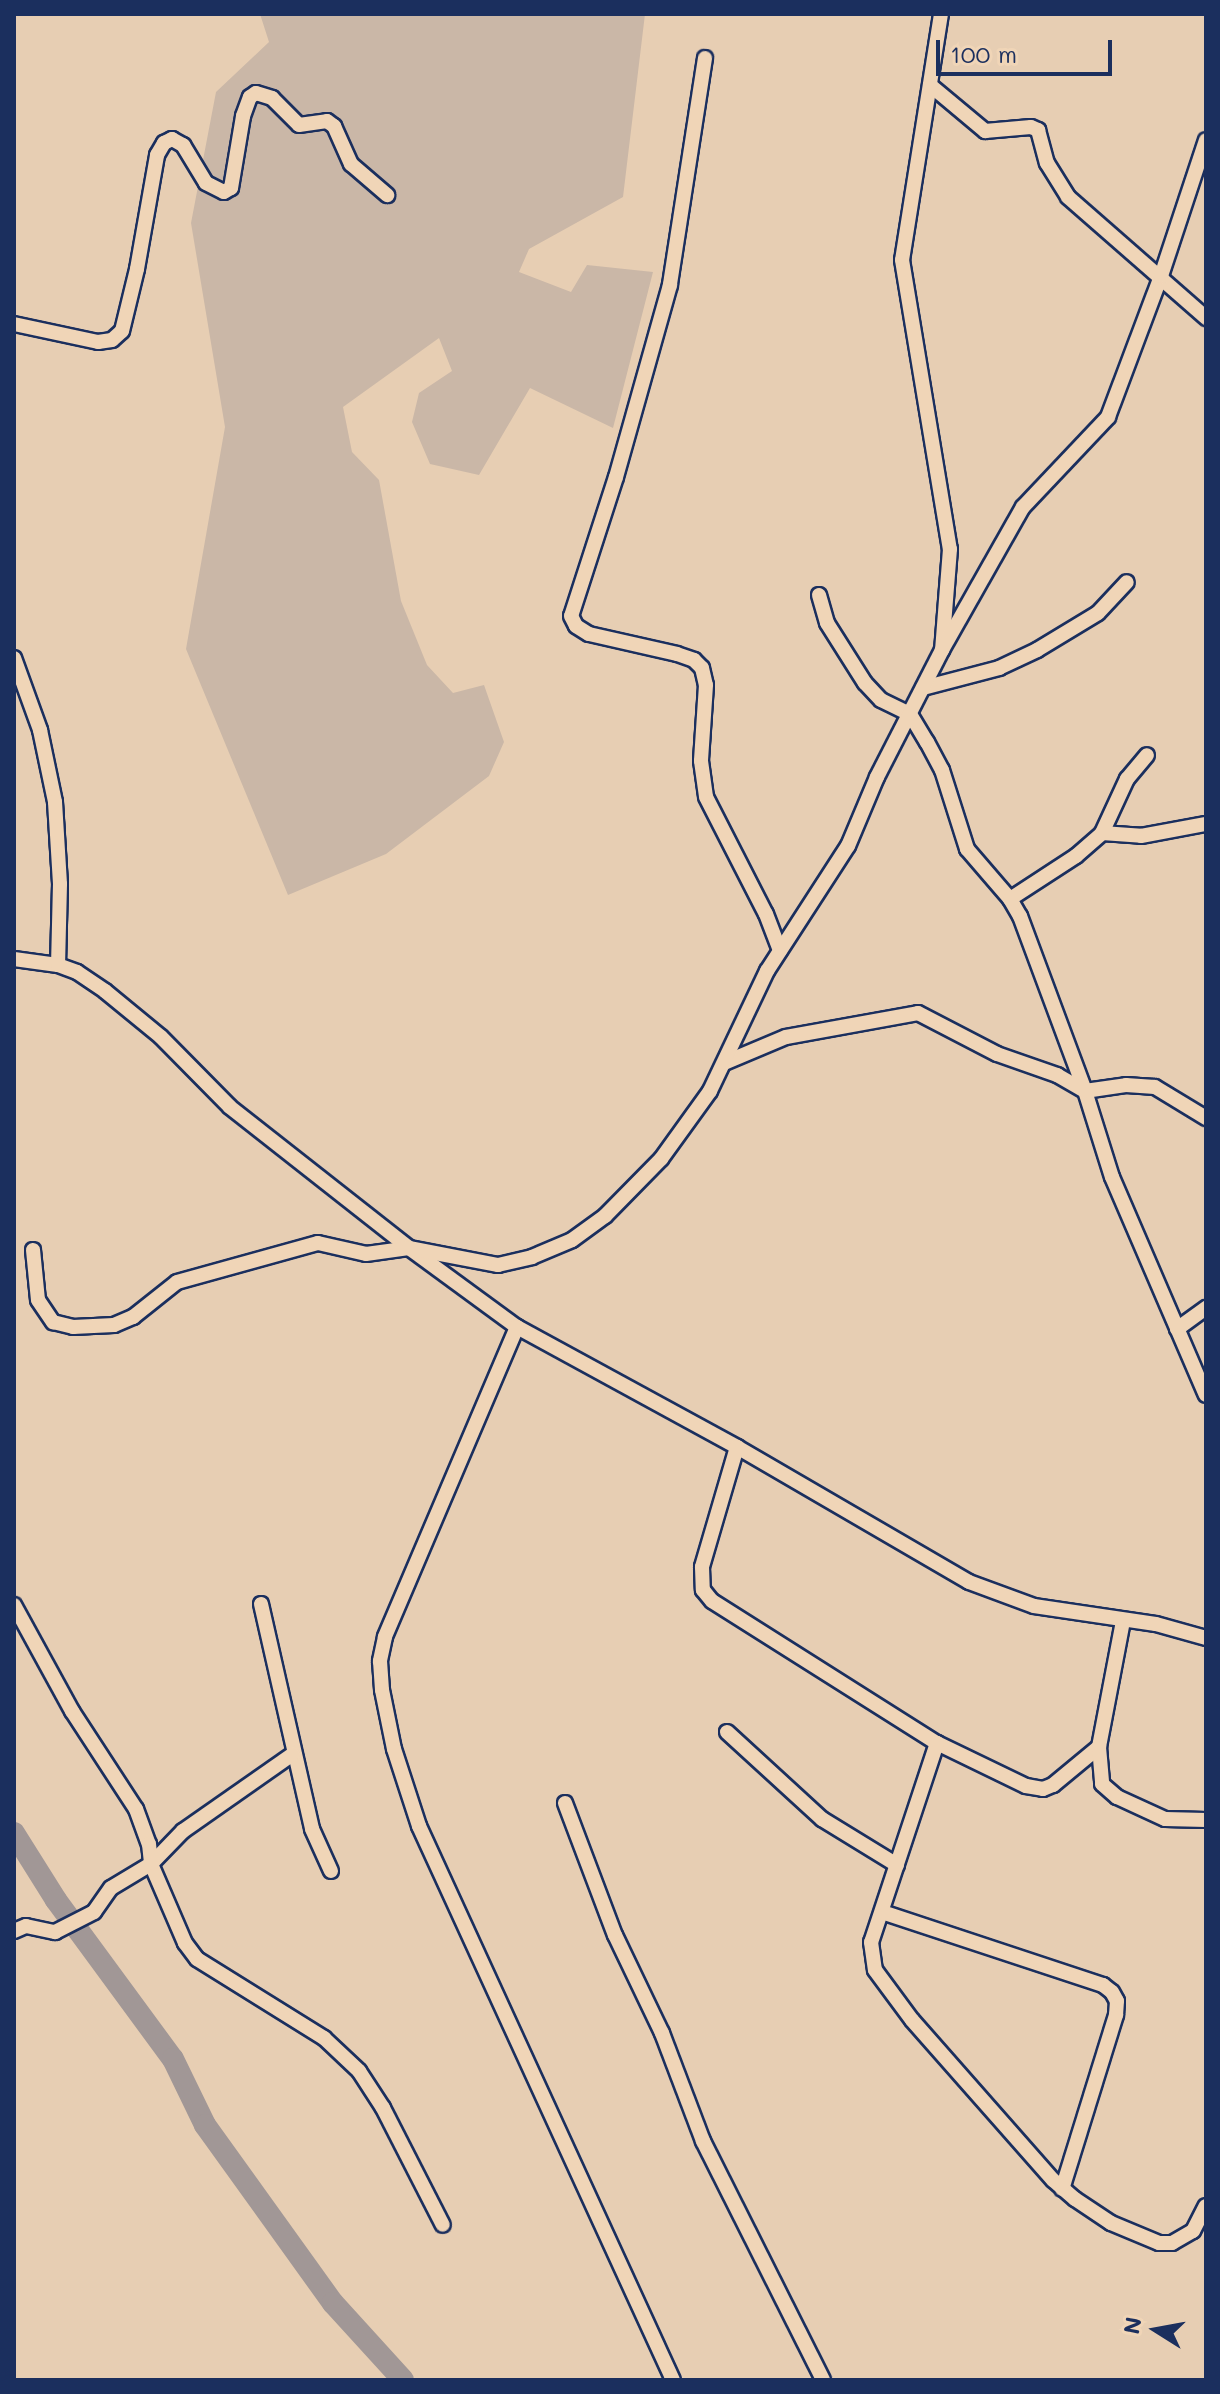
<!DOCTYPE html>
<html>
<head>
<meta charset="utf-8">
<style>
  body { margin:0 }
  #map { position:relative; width:1220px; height:2394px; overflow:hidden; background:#e7ceb3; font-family:Mali,sans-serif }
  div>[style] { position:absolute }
  .green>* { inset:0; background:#cab7a7 }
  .river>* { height:22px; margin:-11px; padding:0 11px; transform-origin:11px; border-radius:11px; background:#a19796 }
  .roads { filter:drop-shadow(2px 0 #1b2f5e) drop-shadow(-2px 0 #1b2f5e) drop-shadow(0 2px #1b2f5e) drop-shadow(0 -2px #1b2f5e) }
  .minor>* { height:14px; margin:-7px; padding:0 7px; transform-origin:7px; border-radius:7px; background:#f0d5b7 }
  span { translate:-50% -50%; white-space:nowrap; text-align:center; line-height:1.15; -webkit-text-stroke:8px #f0d5b7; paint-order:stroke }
  .frame { position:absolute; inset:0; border:16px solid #1b2f5e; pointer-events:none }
  .north { position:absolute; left:1116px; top:2290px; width:80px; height:80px; -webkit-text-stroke:6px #f0d5b7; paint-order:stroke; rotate:281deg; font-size:22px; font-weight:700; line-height:32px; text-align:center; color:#1b2f5e }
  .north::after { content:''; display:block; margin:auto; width:28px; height:36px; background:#1b2f5e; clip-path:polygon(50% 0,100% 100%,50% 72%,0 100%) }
  .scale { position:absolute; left:936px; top:40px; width:176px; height:36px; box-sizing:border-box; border:4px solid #1b2f5e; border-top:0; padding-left:10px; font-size:24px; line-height:28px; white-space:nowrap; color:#1b2f5e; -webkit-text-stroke:6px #f0d5b7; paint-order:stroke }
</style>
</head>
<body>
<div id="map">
  <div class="green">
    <i style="clip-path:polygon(260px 14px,645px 14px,623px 197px,529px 249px,519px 272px,571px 292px,587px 265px,653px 272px,613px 428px,530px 388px,479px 475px,430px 464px,412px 422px,419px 393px,452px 371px,439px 338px,343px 407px,352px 452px,379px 480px,401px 601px,427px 665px,453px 693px,484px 685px,504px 742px,489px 776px,386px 854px,288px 895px,186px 649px,225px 427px,191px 223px,216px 92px,269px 42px)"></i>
  </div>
  <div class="river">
    <i style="left:14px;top:1833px;width:79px;rotate:57.9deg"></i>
    <i style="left:56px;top:1900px;width:197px;rotate:53.7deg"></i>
    <i style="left:173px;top:2059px;width:73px;rotate:64.1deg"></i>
    <i style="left:205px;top:2125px;width:219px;rotate:54.3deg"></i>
    <i style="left:333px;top:2303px;width:104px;rotate:47.7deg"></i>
  </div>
  <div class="roads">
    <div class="minor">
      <i style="left:941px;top:14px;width:249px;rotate:99deg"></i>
      <i style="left:902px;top:260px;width:293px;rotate:80.6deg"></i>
      <i style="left:950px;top:549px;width:101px;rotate:94.5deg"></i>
      <i style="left:705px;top:58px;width:230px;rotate:98.8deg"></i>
      <i style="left:670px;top:285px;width:199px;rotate:105.7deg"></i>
      <i style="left:616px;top:477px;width:146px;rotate:107.9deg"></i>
      <i style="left:571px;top:616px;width:11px;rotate:63deg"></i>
      <i style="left:576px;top:626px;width:15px;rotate:32deg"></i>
      <i style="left:589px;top:634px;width:90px;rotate:12.8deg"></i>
      <i style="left:677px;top:654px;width:18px;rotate:19deg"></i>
      <i style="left:694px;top:660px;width:11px;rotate:45deg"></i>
      <i style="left:702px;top:668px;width:17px;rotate:77deg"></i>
      <i style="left:706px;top:685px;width:76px;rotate:93.8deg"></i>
      <i style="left:701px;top:761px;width:36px;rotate:82deg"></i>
      <i style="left:706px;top:797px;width:131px;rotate:62.9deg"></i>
      <i style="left:766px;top:914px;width:39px;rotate:69deg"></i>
      <i style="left:930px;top:85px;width:72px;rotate:39.9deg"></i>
      <i style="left:985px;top:131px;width:46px;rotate:-5deg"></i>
      <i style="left:1031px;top:127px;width:8px;rotate:23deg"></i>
      <i style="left:1038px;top:130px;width:34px;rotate:75deg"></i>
      <i style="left:1047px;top:163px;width:40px;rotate:58deg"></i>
      <i style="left:1068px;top:197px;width:184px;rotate:41.2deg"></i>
      <i style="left:14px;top:324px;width:86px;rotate:12.1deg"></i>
      <i style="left:98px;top:342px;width:14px;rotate:-8deg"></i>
      <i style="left:112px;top:340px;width:13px;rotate:-42deg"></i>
      <i style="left:122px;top:331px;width:64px;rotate:-76.4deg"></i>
      <i style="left:137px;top:269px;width:116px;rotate:-80deg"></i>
      <i style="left:157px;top:155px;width:14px;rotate:-60deg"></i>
      <i style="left:164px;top:143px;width:9px;rotate:-27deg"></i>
      <i style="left:172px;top:139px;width:13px;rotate:29deg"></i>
      <i style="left:183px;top:145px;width:44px;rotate:58.8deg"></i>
      <i style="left:206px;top:183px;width:20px;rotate:27deg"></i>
      <i style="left:224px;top:192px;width:8px;rotate:-30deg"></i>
      <i style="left:231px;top:188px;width:73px;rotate:-80.5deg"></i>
      <i style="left:243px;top:116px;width:20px;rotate:-70deg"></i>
      <i style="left:250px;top:97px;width:7px;rotate:-34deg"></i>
      <i style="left:256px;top:93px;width:17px;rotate:17deg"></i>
      <i style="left:272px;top:98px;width:38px;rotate:45deg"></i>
      <i style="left:299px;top:125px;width:28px;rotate:-8deg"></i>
      <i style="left:327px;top:121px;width:9px;rotate:36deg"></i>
      <i style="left:334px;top:126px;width:42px;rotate:65.9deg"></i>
      <i style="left:351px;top:164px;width:48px;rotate:40.7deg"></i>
      <i style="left:819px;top:595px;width:29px;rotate:74deg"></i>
      <i style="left:827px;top:623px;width:71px;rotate:57.7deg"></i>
      <i style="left:865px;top:683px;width:23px;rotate:47deg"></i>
      <i style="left:881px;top:700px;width:32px;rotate:26deg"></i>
      <i style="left:910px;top:714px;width:33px;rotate:59deg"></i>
      <i style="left:927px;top:742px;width:32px;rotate:62deg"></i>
      <i style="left:942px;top:770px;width:83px;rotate:72.4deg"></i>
      <i style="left:967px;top:849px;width:66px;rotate:49.3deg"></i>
      <i style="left:1010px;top:899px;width:20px;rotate:60deg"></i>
      <i style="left:1020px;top:916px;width:187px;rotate:69.6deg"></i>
      <i style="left:1085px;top:1091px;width:90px;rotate:72.6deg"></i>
      <i style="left:1112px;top:1177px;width:237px;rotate:66.7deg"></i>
      <i style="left:14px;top:658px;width:77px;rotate:70.1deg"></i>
      <i style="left:40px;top:730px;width:74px;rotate:78.2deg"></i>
      <i style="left:55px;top:802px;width:82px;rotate:86.5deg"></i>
      <i style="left:60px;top:884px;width:81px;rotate:91.4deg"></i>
      <i style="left:923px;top:688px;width:79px;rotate:-14.7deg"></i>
      <i style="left:999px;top:668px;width:42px;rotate:-25.3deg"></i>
      <i style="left:1037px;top:650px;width:71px;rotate:-31.2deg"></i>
      <i style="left:1098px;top:613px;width:42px;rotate:-46.9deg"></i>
      <i style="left:1102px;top:833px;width:39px;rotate:4deg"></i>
      <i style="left:1141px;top:836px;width:66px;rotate:-10.5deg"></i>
      <i style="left:1010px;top:899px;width:79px;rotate:-33.1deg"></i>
      <i style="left:1076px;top:856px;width:35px;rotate:-41deg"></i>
      <i style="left:1102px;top:833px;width:60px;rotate:-65.2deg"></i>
      <i style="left:1127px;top:779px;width:31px;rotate:-50deg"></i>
      <i style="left:14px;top:959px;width:44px;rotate:7.8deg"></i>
      <i style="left:58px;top:965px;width:20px;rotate:20deg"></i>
      <i style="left:77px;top:972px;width:34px;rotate:34deg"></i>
      <i style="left:105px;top:991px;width:72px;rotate:39.4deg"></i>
      <i style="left:161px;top:1037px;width:98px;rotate:45.4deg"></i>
      <i style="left:230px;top:1107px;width:228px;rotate:38.2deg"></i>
      <i style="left:409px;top:1248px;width:134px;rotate:36.2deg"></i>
      <i style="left:517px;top:1327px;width:251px;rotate:28.6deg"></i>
      <i style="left:737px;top:1447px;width:268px;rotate:30.2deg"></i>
      <i style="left:969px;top:1582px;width:69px;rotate:20.3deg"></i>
      <i style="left:1034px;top:1606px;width:123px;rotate:8.4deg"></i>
      <i style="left:1156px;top:1624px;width:52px;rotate:15.6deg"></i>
      <i style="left:724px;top:1063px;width:67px;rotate:-22.8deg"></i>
      <i style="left:786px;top:1037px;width:134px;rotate:-10.3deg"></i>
      <i style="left:918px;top:1013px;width:89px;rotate:27.4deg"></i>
      <i style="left:997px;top:1054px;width:64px;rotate:19.3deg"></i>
      <i style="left:1057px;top:1075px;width:32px;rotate:30deg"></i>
      <i style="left:1085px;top:1091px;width:41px;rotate:-8.3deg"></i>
      <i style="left:1126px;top:1085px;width:29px;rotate:4deg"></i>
      <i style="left:1155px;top:1087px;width:60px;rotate:31.3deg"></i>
      <i style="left:33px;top:1250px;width:50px;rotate:84.3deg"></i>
      <i style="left:38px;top:1300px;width:27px;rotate:56deg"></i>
      <i style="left:53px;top:1322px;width:21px;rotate:14deg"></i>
      <i style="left:73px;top:1327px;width:41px;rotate:-2.8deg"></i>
      <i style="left:114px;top:1325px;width:21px;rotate:-23deg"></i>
      <i style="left:133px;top:1317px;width:56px;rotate:-38.5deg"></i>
      <i style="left:177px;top:1282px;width:146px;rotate:-15.5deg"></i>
      <i style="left:318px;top:1243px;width:49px;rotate:12.9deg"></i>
      <i style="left:366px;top:1254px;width:43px;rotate:-7.9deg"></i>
      <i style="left:409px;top:1248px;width:91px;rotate:10.8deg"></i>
      <i style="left:498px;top:1265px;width:35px;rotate:-13deg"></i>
      <i style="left:532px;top:1257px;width:43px;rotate:-23deg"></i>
      <i style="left:572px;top:1240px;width:41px;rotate:-36deg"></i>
      <i style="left:605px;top:1216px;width:80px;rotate:-45.5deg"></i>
      <i style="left:661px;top:1159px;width:84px;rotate:-54.2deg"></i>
      <i style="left:710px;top:1091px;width:133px;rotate:-64.6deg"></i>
      <i style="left:767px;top:971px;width:149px;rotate:-57.1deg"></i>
      <i style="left:848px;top:846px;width:75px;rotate:-67.2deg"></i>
      <i style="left:877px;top:777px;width:143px;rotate:-62.9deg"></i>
      <i style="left:942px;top:650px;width:164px;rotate:-60.5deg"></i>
      <i style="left:1023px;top:507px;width:124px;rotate:-46.6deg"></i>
      <i style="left:1108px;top:417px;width:151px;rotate:-69.4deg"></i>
      <i style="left:1161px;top:276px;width:143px;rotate:-71.7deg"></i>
      <i style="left:517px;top:1327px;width:337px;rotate:113.1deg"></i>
      <i style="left:385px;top:1637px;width:25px;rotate:102deg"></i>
      <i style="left:380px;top:1661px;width:29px;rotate:86deg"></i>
      <i style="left:382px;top:1690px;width:60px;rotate:78.5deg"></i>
      <i style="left:394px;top:1749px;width:81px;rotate:72deg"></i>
      <i style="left:419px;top:1826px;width:609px;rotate:65.37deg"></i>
      <i style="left:1177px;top:1329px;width:36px;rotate:-36deg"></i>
      <i style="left:737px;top:1447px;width:125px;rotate:106.3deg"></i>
      <i style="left:702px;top:1567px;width:23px;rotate:88deg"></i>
      <i style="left:703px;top:1590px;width:14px;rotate:51deg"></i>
      <i style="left:712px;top:1601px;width:266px;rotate:32.3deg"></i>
      <i style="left:937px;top:1743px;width:99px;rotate:25.8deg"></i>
      <i style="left:1026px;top:1786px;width:17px;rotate:10deg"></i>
      <i style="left:1043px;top:1789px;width:11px;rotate:-22deg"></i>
      <i style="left:1053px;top:1785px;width:60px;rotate:-39.6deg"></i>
      <i style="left:261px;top:1604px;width:231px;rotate:77.2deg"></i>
      <i style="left:312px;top:1829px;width:46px;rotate:65.7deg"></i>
      <i style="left:14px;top:1605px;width:121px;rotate:61.3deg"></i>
      <i style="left:72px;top:1711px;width:117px;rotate:56.9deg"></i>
      <i style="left:136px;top:1809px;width:37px;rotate:70deg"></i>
      <i style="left:149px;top:1844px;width:20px;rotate:84deg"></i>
      <i style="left:151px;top:1864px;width:86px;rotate:66.7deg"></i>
      <i style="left:185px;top:1943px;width:20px;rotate:53deg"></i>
      <i style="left:197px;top:1959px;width:150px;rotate:31.9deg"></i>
      <i style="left:324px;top:2038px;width:48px;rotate:43.3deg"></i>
      <i style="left:359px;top:2071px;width:44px;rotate:57deg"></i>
      <i style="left:383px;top:2108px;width:131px;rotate:62.9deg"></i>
      <i style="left:1123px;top:1621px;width:128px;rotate:100.8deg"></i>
      <i style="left:1099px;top:1747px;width:37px;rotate:85deg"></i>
      <i style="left:1102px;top:1784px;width:20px;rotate:41deg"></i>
      <i style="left:1117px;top:1797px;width:53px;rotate:24.6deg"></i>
      <i style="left:1165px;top:1819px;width:41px;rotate:1.4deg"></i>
      <i style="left:727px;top:1732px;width:129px;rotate:42.5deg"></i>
      <i style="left:822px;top:1819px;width:88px;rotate:31.5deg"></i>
      <i style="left:937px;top:1743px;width:210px;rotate:108.3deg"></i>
      <i style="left:871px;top:1942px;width:28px;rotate:82deg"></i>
      <i style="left:875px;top:1970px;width:62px;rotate:53.5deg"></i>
      <i style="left:912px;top:2020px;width:213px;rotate:48.6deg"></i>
      <i style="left:1053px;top:2180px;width:29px;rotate:41deg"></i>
      <i style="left:1075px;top:2199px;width:43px;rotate:33.7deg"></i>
      <i style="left:1111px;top:2223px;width:52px;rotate:22.6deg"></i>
      <i style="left:1159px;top:2243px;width:13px"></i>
      <i style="left:1172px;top:2243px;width:24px;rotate:-30deg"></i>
      <i style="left:1193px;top:2231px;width:28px;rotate:-63deg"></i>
      <i style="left:565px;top:1803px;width:141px;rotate:69.3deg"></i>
      <i style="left:615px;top:1935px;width:109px;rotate:64.4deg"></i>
      <i style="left:662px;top:2033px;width:116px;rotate:69.2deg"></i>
      <i style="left:703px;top:2141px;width:267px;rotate:63.3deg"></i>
      <i style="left:882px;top:1912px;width:233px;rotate:18.3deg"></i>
      <i style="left:1103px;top:1985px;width:11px;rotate:38deg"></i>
      <i style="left:1112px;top:1992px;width:10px;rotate:61deg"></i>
      <i style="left:1117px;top:2001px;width:14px;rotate:94deg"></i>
      <i style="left:1116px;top:2015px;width:182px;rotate:107.2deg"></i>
      <i style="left:14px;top:1931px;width:13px;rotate:-23deg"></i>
      <i style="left:26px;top:1926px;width:30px;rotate:12deg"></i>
      <i style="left:55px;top:1932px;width:44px;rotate:-27.1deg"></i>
      <i style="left:94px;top:1912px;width:29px;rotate:-55deg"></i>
      <i style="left:111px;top:1888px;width:47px;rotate:-31deg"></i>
      <i style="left:151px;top:1864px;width:46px;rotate:-45.9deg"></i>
      <i style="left:183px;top:1831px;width:134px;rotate:-35deg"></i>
    </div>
  </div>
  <div class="frame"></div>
  <div class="north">N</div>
  <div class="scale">100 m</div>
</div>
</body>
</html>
